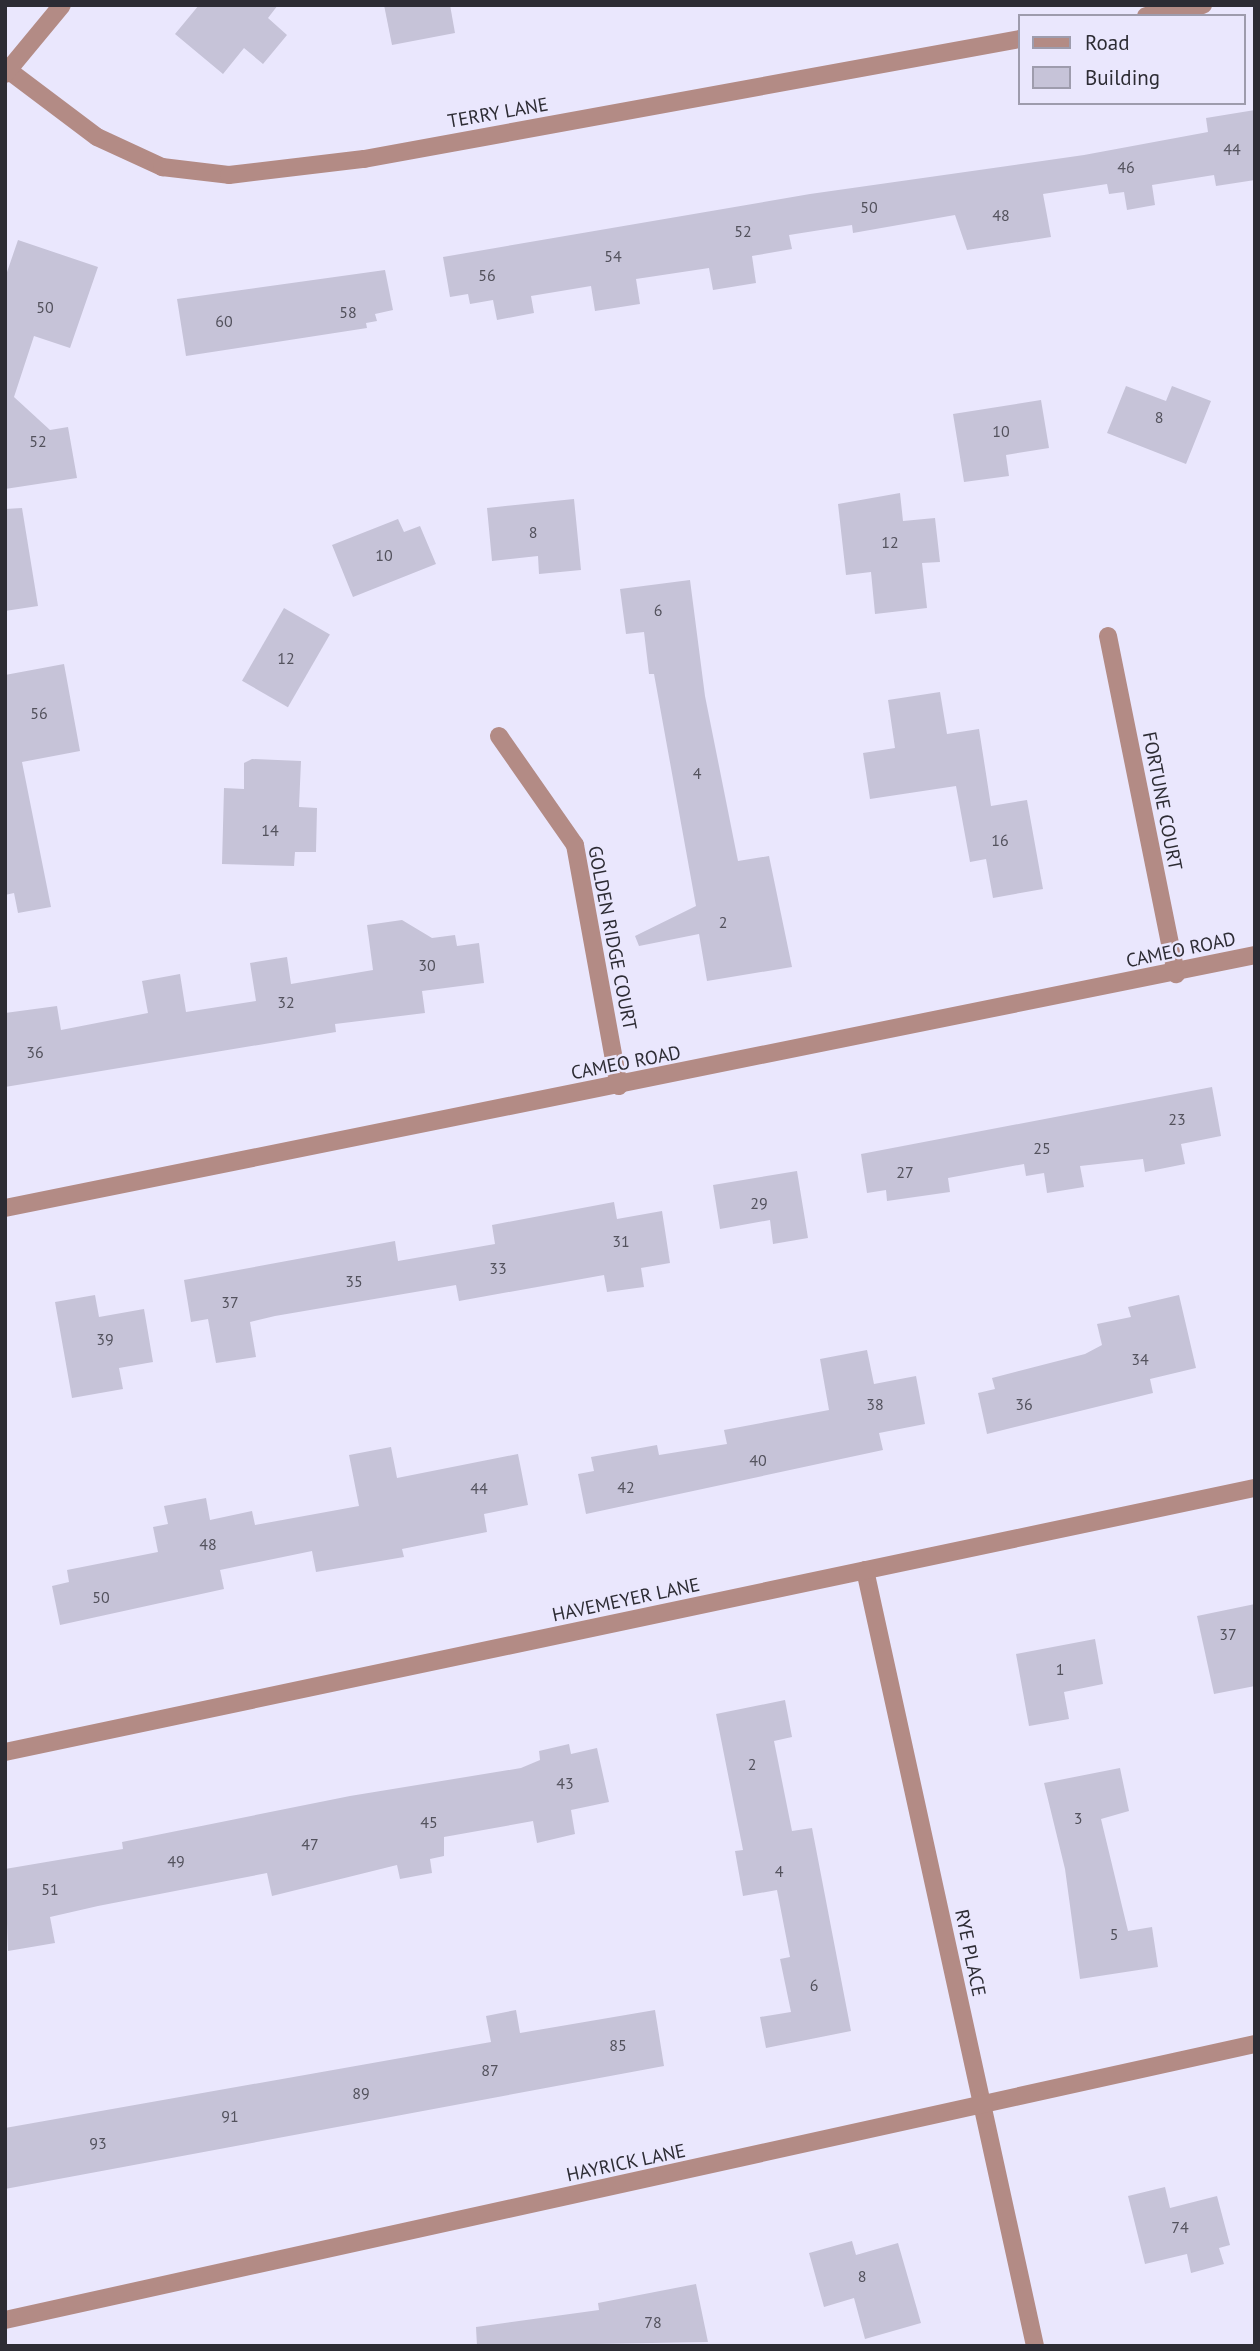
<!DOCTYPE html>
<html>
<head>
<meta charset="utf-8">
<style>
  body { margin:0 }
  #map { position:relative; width:1260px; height:2351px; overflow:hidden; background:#eae7fd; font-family:"PT Sans",sans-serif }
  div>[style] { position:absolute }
  .building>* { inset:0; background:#c6c3d8; transform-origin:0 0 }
  .minor>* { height:18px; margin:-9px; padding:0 9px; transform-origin:9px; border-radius:9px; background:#b38b85 }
  .tertiary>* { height:18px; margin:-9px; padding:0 9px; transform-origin:9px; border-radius:9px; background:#b38b85 }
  span { translate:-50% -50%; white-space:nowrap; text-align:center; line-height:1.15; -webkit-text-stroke:5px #eae7fd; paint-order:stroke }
  .number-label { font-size:16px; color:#53525d }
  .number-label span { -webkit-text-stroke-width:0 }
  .street-label { font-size:19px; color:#2d2c34 }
  .frame { position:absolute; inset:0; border:7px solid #2d2c34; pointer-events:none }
  .legend { position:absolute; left:1018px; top:14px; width:228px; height:91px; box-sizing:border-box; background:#eae7fd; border:2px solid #9e9cad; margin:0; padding:9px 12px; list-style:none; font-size:21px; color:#2d2c34 }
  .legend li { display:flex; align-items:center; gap:14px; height:35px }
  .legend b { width:35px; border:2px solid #9e9cad }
</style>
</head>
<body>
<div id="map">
  <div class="building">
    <i style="clip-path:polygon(199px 5px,278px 5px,268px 18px,287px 35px,263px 64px,244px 48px,223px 74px,175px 34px)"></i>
    <i style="clip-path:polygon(384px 5px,450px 5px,455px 33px,392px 45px)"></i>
    <i style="clip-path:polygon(1255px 110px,1255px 180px,1216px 186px,1214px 175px,1152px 185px,1155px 205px,1127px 210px,1124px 192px,1109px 194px,1107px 184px,1043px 194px,1051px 237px,967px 250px,955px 215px,853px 233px,852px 225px,789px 235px,792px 249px,752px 256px,756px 283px,713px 290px,709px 268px,636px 279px,640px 304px,595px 311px,591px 286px,531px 296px,534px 313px,497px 320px,493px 300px,470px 304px,468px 294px,450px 297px,443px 257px,810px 194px,1084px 155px,1208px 132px,1206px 118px)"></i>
    <i style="clip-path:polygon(18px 240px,98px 267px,70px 348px,34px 336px,14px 397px,50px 430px,68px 427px,77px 478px,5px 489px,5px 278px)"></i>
    <i style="clip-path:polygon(385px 270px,393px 310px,375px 314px,377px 321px,366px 323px,367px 328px,186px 356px,177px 299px)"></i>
    <i style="clip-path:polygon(1126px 386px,1166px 401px,1172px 386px,1211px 401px,1186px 464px,1107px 433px)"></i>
    <i style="clip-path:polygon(1041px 400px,1049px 448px,1006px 455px,1009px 476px,964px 482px,953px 414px)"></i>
    <i style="clip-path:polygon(900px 493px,903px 521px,935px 518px,940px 562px,922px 563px,927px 608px,875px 614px,871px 572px,846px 575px,838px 504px)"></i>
    <i style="clip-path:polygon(574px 499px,581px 570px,539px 574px,538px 556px,492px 561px,487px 508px)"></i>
    <i style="clip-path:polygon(22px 508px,38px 606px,5px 611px,5px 509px)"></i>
    <i style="clip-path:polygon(398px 519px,404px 532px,420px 526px,436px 564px,353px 597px,332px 545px)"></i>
    <i style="clip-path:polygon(690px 580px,705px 696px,738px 861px,769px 856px,792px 967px,707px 981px,699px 934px,639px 946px,635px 936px,696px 906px,654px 674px,649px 674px,644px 632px,626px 634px,620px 589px)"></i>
    <i style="left:284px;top:608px;width:53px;height:84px;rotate:30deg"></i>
    <i style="clip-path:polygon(64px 664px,80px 751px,22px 762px,51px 907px,18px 913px,14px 893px,5px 895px,5px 675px)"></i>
    <i style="clip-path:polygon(940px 692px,947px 734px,979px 729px,991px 806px,1027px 800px,1043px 889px,993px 898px,986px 859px,970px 862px,956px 786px,870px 799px,863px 753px,895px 748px,888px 700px)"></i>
    <i style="clip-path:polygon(252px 759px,301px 761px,299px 807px,317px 808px,316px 852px,295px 852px,294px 866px,222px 864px,224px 788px,244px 789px,244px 763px)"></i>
    <i style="clip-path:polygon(402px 920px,432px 938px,455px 935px,457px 946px,479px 943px,484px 983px,422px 991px,425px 1013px,335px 1024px,336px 1032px,5px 1087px,5px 1013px,57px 1006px,61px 1030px,148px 1013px,142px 981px,180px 974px,186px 1012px,256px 1001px,250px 963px,287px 957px,291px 984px,373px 970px,367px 925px)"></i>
    <i style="clip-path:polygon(1212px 1087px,1221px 1136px,1181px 1144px,1185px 1164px,1145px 1172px,1143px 1159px,1080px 1166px,1084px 1187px,1047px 1193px,1044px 1173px,1026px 1176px,1024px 1164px,948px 1178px,950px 1192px,887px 1201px,886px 1190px,867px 1193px,861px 1154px)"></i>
    <i style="clip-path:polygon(797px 1171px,808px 1238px,773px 1244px,770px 1220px,720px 1229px,713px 1185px)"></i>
    <i style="clip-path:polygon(614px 1202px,617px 1219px,662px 1211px,670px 1263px,641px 1268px,644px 1287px,607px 1292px,604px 1275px,459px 1301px,456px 1285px,275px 1316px,250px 1322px,256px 1357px,216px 1363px,208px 1319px,191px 1322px,184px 1280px,395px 1241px,398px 1261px,495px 1244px,492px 1225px)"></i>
    <i style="clip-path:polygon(95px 1295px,99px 1317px,144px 1309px,153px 1362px,119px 1368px,123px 1389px,72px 1398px,55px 1302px)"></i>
    <i style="clip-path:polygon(1179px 1295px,1196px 1368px,1150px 1379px,1153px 1393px,987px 1434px,978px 1393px,995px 1389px,992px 1378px,1085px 1354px,1102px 1345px,1097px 1324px,1131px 1317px,1128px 1307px)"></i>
    <i style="clip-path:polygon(867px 1350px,874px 1384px,916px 1376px,925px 1424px,879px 1433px,883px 1450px,586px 1514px,578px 1474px,594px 1471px,591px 1457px,657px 1445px,659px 1455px,727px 1444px,724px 1430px,829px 1410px,820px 1359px)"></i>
    <i style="clip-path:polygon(391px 1447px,397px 1478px,518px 1454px,528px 1505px,484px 1514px,487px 1532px,402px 1549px,404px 1557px,316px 1572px,312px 1551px,220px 1570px,224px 1589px,60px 1625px,52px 1586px,69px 1582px,67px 1570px,158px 1552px,153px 1527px,168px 1524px,164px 1506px,206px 1498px,210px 1520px,252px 1511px,255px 1525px,359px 1506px,349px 1455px)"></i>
    <i style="clip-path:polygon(1255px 1604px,1255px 1686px,1214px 1694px,1197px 1616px)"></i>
    <i style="clip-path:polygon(1095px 1639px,1103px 1684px,1064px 1692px,1069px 1719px,1029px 1726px,1016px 1654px)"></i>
    <i style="clip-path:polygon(785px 1700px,792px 1737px,774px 1741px,792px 1831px,812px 1828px,851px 2031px,766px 2048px,760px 2017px,791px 2012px,780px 1959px,790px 1957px,777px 1890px,743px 1896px,735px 1851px,743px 1850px,716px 1714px)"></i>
    <i style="clip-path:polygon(569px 1744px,571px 1754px,597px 1748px,609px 1802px,571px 1810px,575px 1834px,537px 1843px,533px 1821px,444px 1837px,444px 1856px,430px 1859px,432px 1873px,400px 1879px,397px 1865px,272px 1896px,267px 1873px,98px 1906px,50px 1917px,55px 1943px,8px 1951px,5px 1869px,123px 1849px,122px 1842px,350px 1796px,521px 1768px,540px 1760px,539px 1751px)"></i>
    <i style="clip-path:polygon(1120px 1768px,1129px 1811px,1101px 1819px,1128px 1931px,1152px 1927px,1158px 1967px,1080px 1979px,1065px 1869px,1044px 1783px)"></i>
    <i style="clip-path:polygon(516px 2010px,520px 2033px,655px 2010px,664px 2066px,5px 2189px,5px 2128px,491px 2042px,486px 2016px)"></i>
    <i style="clip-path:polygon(1165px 2187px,1170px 2208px,1217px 2196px,1230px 2245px,1219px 2248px,1224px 2264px,1191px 2273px,1187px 2254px,1145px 2264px,1128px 2196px)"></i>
    <i style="clip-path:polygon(852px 2241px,856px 2255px,898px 2243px,921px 2323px,865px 2339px,854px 2298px,824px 2307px,809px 2253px)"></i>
    <i style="clip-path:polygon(696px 2284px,708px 2342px,477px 2346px,476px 2327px,599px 2310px,598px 2303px)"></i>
  </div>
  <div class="minor">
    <i style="left:1146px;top:16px;width:58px;rotate:-10.9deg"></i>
    <i style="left:8px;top:70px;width:111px;rotate:37deg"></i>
    <i style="left:97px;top:137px;width:72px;rotate:24.8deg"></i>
    <i style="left:162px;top:167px;width:67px;rotate:6.8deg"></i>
    <i style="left:229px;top:175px;width:136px;rotate:-6.8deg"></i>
    <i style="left:364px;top:159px;width:667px;rotate:-10.37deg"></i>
    <i style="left:5px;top:74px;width:89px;rotate:-50.4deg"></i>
    <i style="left:1108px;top:636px;width:345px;rotate:78.6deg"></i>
    <i style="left:499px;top:736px;width:133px;rotate:55.1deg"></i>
    <i style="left:575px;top:845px;width:245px;rotate:79.7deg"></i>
    <i style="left:5px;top:1208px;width:1275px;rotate:-11.44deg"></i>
    <i style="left:865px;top:1570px;width:794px;rotate:77.64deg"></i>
    <i style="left:5px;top:2320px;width:1280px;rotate:-12.45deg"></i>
  </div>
  <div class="tertiary">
    <i style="left:5px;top:1752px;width:1278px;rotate:-11.93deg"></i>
  </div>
  <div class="number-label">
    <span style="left:1232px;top:149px">44</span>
    <span style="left:1126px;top:167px">46</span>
    <span style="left:869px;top:207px">50</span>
    <span style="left:1001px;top:215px">48</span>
    <span style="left:743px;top:231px">52</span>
    <span style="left:613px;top:256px">54</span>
    <span style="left:487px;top:275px">56</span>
    <span style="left:45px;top:307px">50</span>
    <span style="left:348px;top:312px">58</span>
    <span style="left:224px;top:321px">60</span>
    <span style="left:1159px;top:417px">8</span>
    <span style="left:1001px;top:431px">10</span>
    <span style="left:38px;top:441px">52</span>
    <span style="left:533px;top:532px">8</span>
    <span style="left:890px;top:542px">12</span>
    <span style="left:384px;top:555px">10</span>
    <span style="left:658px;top:610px">6</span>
    <span style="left:286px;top:658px">12</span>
    <span style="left:39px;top:713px">56</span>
    <span style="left:697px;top:773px">4</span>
    <span style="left:270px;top:830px">14</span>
    <span style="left:1000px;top:840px">16</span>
    <span style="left:723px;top:922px">2</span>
    <span style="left:427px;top:965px">30</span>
    <span style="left:286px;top:1002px">32</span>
    <span style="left:35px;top:1052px">36</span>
    <span style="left:1177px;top:1119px">23</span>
    <span style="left:1042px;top:1148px">25</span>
    <span style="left:905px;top:1172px">27</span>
    <span style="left:759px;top:1203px">29</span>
    <span style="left:621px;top:1241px">31</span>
    <span style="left:498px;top:1268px">33</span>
    <span style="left:354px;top:1281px">35</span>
    <span style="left:230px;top:1302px">37</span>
    <span style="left:105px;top:1339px">39</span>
    <span style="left:1140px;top:1359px">34</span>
    <span style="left:875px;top:1404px">38</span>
    <span style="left:1024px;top:1404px">36</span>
    <span style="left:758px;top:1460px">40</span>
    <span style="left:626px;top:1487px">42</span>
    <span style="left:479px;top:1488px">44</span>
    <span style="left:208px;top:1544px">48</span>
    <span style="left:101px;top:1597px">50</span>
    <span style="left:1228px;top:1634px">37</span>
    <span style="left:1060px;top:1669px">1</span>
    <span style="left:752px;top:1764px">2</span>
    <span style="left:565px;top:1783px">43</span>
    <span style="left:1078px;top:1818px">3</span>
    <span style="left:429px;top:1822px">45</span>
    <span style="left:310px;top:1844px">47</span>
    <span style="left:176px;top:1861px">49</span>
    <span style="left:779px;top:1871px">4</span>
    <span style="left:50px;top:1889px">51</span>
    <span style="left:1114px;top:1934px">5</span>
    <span style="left:814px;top:1985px">6</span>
    <span style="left:618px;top:2045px">85</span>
    <span style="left:490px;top:2070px">87</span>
    <span style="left:361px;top:2093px">89</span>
    <span style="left:230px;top:2116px">91</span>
    <span style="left:98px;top:2143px">93</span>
    <span style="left:1180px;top:2227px">74</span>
    <span style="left:862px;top:2276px">8</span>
    <span style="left:653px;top:2322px">78</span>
  </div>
  <div class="street-label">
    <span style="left:498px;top:113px;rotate:-10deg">TERRY LANE</span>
    <span style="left:1162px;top:801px;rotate:79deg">FORTUNE COURT</span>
    <span style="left:612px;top:938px;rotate:79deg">GOLDEN RIDGE COURT</span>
    <span style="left:1181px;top:950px;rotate:-12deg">CAMEO ROAD</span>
    <span style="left:626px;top:1063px;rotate:-11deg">CAMEO ROAD</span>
    <span style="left:626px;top:1600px;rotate:-12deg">HAVEMEYER LANE</span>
    <span style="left:970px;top:1953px;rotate:78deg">RYE PLACE</span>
    <span style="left:626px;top:2163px;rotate:-12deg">HAYRICK LANE</span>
  </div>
  <div class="frame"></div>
  <ul class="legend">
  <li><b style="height:9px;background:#b38b85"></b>Road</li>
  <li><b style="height:19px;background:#c6c3d8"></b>Building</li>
  </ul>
</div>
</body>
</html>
